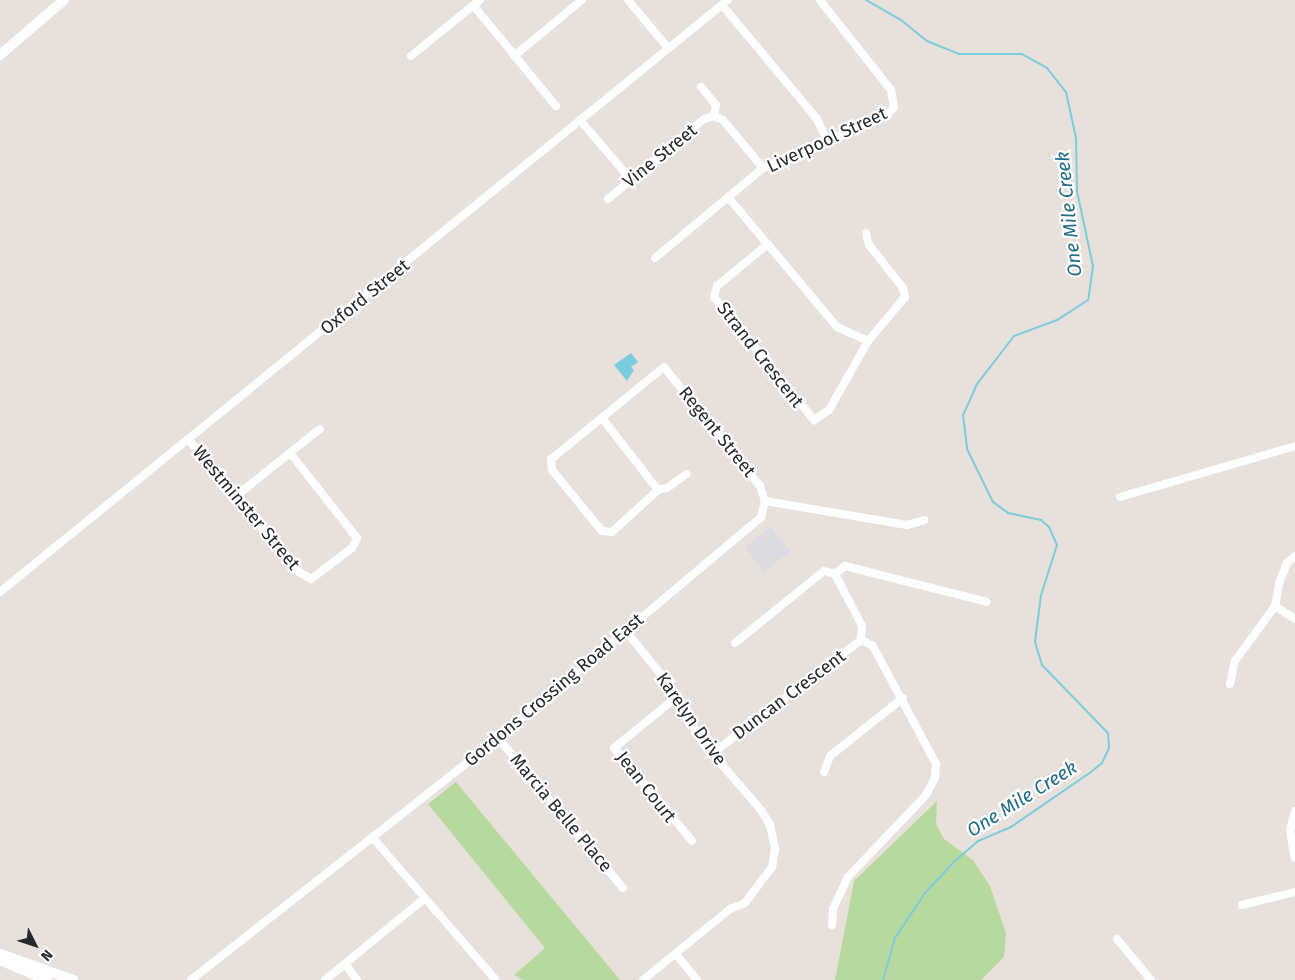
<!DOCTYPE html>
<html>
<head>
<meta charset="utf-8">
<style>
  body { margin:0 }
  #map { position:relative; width:1295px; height:980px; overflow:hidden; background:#e8e1db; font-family:"Fira Sans",sans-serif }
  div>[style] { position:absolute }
  .industrial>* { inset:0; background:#dcdbe1; transform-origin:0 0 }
  .green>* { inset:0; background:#b7d99d }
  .water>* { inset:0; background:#7accdf }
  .stream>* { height:2px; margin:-1px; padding:0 1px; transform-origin:1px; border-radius:1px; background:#7accdf }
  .minor>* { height:8px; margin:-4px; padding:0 4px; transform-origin:4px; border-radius:4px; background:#fff }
  .secondary>* { height:10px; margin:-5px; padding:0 5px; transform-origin:5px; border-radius:5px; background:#fff }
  span { translate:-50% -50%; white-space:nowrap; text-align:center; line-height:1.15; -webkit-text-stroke:4.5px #fff; paint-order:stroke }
  .street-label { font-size:18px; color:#282828 }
  .water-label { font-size:19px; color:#1d6b86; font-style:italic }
  .north { position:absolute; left:10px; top:920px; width:50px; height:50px; -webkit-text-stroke:4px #fff; paint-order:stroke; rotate:131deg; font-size:14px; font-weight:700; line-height:20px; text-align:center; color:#282828 }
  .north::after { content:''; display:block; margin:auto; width:18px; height:22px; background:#282828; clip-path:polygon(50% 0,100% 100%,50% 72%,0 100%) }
</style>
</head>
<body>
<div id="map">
  <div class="industrial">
    <i style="left:771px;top:527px;width:31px;height:33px;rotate:52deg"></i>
  </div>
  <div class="green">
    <i style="clip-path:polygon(456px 782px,620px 980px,524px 980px,514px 975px,545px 948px,428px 804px)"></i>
    <i style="clip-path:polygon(937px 801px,936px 824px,944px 839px,973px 860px,990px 886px,1006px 933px,1004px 957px,981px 980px,835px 980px,854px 881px)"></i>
  </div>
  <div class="water">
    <i style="clip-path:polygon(631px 353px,638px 362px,631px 367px,634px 370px,627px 381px,614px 365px)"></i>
  </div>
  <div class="stream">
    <i style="left:866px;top:0;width:40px;rotate:29.7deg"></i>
    <i style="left:901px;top:20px;width:33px;rotate:39deg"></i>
    <i style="left:927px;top:41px;width:35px;rotate:22deg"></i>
    <i style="left:960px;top:54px;width:62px"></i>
    <i style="left:1022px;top:54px;width:29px;rotate:29deg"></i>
    <i style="left:1047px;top:68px;width:31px;rotate:52deg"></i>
    <i style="left:1066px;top:92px;width:47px;rotate:77.7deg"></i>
    <i style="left:1076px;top:138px;width:53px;rotate:88.9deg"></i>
    <i style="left:1077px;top:191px;width:77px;rotate:78deg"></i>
    <i style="left:1093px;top:266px;width:34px;rotate:98deg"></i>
    <i style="left:1088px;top:300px;width:37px;rotate:147deg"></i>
    <i style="left:1057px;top:320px;width:46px;rotate:159.6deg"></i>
    <i style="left:1014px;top:336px;width:61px;rotate:127.6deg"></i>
    <i style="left:977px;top:384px;width:34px;rotate:114deg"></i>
    <i style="left:963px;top:415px;width:34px;rotate:83deg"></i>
    <i style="left:967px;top:449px;width:59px;rotate:63.9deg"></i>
    <i style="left:993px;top:502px;width:19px;rotate:36deg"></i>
    <i style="left:1008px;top:513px;width:34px;rotate:12deg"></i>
    <i style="left:1041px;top:520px;width:11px;rotate:41deg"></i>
    <i style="left:1049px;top:527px;width:20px;rotate:66deg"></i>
    <i style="left:1057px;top:545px;width:52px;rotate:107.7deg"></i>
    <i style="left:1041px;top:595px;width:47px;rotate:97.3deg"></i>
    <i style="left:1035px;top:642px;width:24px;rotate:73deg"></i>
    <i style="left:1042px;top:665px;width:95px;rotate:45.9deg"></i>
    <i style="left:1108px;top:733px;width:15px;rotate:86deg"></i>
    <i style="left:1109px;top:748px;width:17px;rotate:115deg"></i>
    <i style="left:1102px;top:763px;width:14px;rotate:141deg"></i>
    <i style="left:1091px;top:772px;width:97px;rotate:145.5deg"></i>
    <i style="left:1011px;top:827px;width:36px;rotate:157deg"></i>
    <i style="left:978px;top:841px;width:32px;rotate:139deg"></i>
    <i style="left:954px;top:862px;width:42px;rotate:133.1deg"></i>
    <i style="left:925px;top:893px;width:54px;rotate:123.7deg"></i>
    <i style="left:895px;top:938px;width:44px;rotate:105.9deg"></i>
  </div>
  <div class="minor">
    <i style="left:628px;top:0;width:62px;rotate:50.2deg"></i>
    <i style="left:473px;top:5px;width:131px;rotate:50.6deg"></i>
    <i style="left:722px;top:5px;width:148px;rotate:50.2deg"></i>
    <i style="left:817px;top:119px;width:23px;rotate:65deg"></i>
    <i style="left:411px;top:56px;width:89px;rotate:-39.1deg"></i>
    <i style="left:514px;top:56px;width:88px;rotate:-39.5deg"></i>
    <i style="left:701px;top:87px;width:23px;rotate:50deg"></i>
    <i style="left:716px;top:105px;width:11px;rotate:100deg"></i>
    <i style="left:580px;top:120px;width:79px;rotate:49.6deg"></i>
    <i style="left:728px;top:197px;width:170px;rotate:50deg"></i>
    <i style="left:837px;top:327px;width:34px;rotate:24deg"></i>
    <i style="left:608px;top:199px;width:125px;rotate:-39.8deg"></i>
    <i style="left:704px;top:119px;width:10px;rotate:-17deg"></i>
    <i style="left:714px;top:116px;width:10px;rotate:24deg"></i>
    <i style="left:723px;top:120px;width:62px;rotate:50.2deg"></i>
    <i style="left:768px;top:244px;width:66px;rotate:140.5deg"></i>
    <i style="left:717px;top:286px;width:11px;rotate:105deg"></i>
    <i style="left:714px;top:297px;width:159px;rotate:50.9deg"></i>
    <i style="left:814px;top:420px;width:18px;rotate:-34deg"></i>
    <i style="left:829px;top:410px;width:79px;rotate:-60.5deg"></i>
    <i style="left:868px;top:341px;width:57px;rotate:-49.9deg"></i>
    <i style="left:905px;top:297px;width:9px;rotate:-103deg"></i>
    <i style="left:903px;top:288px;width:55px;rotate:-128.3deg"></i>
    <i style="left:869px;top:245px;width:12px;rotate:-104deg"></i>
    <i style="left:655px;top:258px;width:141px;rotate:-39.8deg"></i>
    <i style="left:763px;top:168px;width:131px;rotate:-22.9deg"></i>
    <i style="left:884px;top:117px;width:13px;rotate:-42deg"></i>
    <i style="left:894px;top:108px;width:18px;rotate:-99deg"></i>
    <i style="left:891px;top:90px;width:115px;rotate:-128.3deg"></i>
    <i style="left:188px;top:439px;width:173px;rotate:50.2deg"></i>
    <i style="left:299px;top:572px;width:14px;rotate:30deg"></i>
    <i style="left:311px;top:579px;width:51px;rotate:-37.1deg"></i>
    <i style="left:352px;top:548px;width:11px;rotate:-63deg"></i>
    <i style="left:357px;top:538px;width:108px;rotate:-128.2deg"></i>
    <i style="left:658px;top:490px;width:9px;rotate:-13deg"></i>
    <i style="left:667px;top:488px;width:24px;rotate:-36deg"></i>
    <i style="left:236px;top:496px;width:107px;rotate:-38.6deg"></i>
    <i style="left:1120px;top:497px;width:182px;rotate:-16.2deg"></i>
    <i style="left:765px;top:501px;width:144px;rotate:9.6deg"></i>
    <i style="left:907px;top:525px;width:18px;rotate:-16deg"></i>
    <i style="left:1295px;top:556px;width:11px;rotate:139deg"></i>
    <i style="left:1287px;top:563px;width:22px;rotate:111deg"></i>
    <i style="left:1279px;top:584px;width:22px;rotate:100deg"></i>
    <i style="left:1275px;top:606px;width:24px;rotate:33deg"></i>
    <i style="left:835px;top:574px;width:13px;rotate:-39deg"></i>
    <i style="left:845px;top:566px;width:146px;rotate:14.2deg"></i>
    <i style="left:0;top:592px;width:938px;rotate:-39.12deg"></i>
    <i style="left:626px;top:631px;width:83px;rotate:51.3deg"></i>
    <i style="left:678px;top:696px;width:48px;rotate:62.9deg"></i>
    <i style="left:700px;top:739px;width:20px;rotate:33deg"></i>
    <i style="left:717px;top:750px;width:17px;rotate:69deg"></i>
    <i style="left:723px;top:766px;width:58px;rotate:49.2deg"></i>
    <i style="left:761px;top:810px;width:17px;rotate:59deg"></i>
    <i style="left:770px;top:825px;width:25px;rotate:78deg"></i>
    <i style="left:775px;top:849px;width:18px;rotate:99deg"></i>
    <i style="left:772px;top:867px;width:45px;rotate:126.9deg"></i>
    <i style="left:745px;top:903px;width:16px;rotate:158deg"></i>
    <i style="left:730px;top:909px;width:112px;rotate:140.8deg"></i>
    <i style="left:735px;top:643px;width:114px;rotate:-39deg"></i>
    <i style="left:824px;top:571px;width:11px;rotate:15deg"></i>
    <i style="left:1230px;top:684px;width:24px;rotate:-78deg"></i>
    <i style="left:1235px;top:661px;width:68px;rotate:-54deg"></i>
    <i style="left:678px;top:696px;width:82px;rotate:140.9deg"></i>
    <i style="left:614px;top:748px;width:121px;rotate:50deg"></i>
    <i style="left:498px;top:738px;width:195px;rotate:50.2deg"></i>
    <i style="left:717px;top:750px;width:181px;rotate:-37.4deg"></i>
    <i style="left:824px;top:772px;width:17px;rotate:-69deg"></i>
    <i style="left:830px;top:756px;width:93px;rotate:-38.5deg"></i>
    <i style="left:1295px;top:811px;width:21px;rotate:104deg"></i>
    <i style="left:1290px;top:831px;width:27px;rotate:80deg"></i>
    <i style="left:372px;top:837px;width:189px;rotate:49.1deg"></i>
    <i style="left:1242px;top:905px;width:55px;rotate:-13.8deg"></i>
    <i style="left:832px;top:925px;width:16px;rotate:-86deg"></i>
    <i style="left:833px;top:909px;width:35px;rotate:-65deg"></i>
    <i style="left:848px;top:877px;width:113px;rotate:-46.4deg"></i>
    <i style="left:926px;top:795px;width:20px;rotate:-63deg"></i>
    <i style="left:935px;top:777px;width:13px;rotate:-86deg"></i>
    <i style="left:936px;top:764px;width:134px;rotate:-118.1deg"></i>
    <i style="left:873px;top:646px;width:13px;rotate:-153deg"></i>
    <i style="left:861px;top:640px;width:14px;rotate:-86deg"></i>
    <i style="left:862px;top:626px;width:59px;rotate:-117.4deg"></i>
    <i style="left:1117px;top:939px;width:53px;rotate:50.3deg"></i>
    <i style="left:676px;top:954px;width:33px;rotate:51deg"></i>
    <i style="left:345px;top:964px;width:20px;rotate:53deg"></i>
    <i style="left:191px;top:980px;width:391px;rotate:-38.2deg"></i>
    <i style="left:498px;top:738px;width:344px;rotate:-40deg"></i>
    <i style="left:761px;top:517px;width:16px;rotate:-76deg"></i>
    <i style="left:765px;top:501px;width:16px;rotate:-108deg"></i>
    <i style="left:760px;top:486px;width:153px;rotate:-128.9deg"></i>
    <i style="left:664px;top:367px;width:146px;rotate:140.8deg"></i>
    <i style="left:551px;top:459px;width:11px;rotate:85deg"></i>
    <i style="left:552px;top:470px;width:79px;rotate:50.7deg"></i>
    <i style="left:602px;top:531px;width:10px;rotate:6deg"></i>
    <i style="left:612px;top:532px;width:62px;rotate:-42.4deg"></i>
    <i style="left:658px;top:490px;width:91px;rotate:-127.9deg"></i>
    <i style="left:325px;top:980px;width:128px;rotate:-39.3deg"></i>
  </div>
  <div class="secondary">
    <i style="left:0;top:55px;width:84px;rotate:-40.7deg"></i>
    <i style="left:0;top:954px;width:78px;rotate:19.4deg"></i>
    <i style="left:2px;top:961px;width:49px;rotate:22.9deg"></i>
  </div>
  <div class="street-label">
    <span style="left:827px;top:140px;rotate:-25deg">Liverpool Street</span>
    <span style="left:660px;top:156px;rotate:-39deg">Vine Street</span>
    <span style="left:365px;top:297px;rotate:-39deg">Oxford Street</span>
    <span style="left:760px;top:355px;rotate:52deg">Strand Crescent</span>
    <span style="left:717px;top:432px;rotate:51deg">Regent Street</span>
    <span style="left:246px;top:508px;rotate:50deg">Westminster Street</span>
    <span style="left:554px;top:690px;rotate:-40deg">Gordons Crossing Road East</span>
    <span style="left:789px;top:695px;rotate:-37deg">Duncan Crescent</span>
    <span style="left:691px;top:719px;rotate:55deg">Karelyn Drive</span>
    <span style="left:646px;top:787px;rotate:52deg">Jean Court</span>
    <span style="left:561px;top:813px;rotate:50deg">Marcia Belle Place</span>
  </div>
  <div class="water-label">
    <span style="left:1069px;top:214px;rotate:-96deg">One Mile Creek</span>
    <span style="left:1022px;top:799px;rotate:-32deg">One Mile Creek</span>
  </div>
  <div class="north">N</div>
</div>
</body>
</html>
